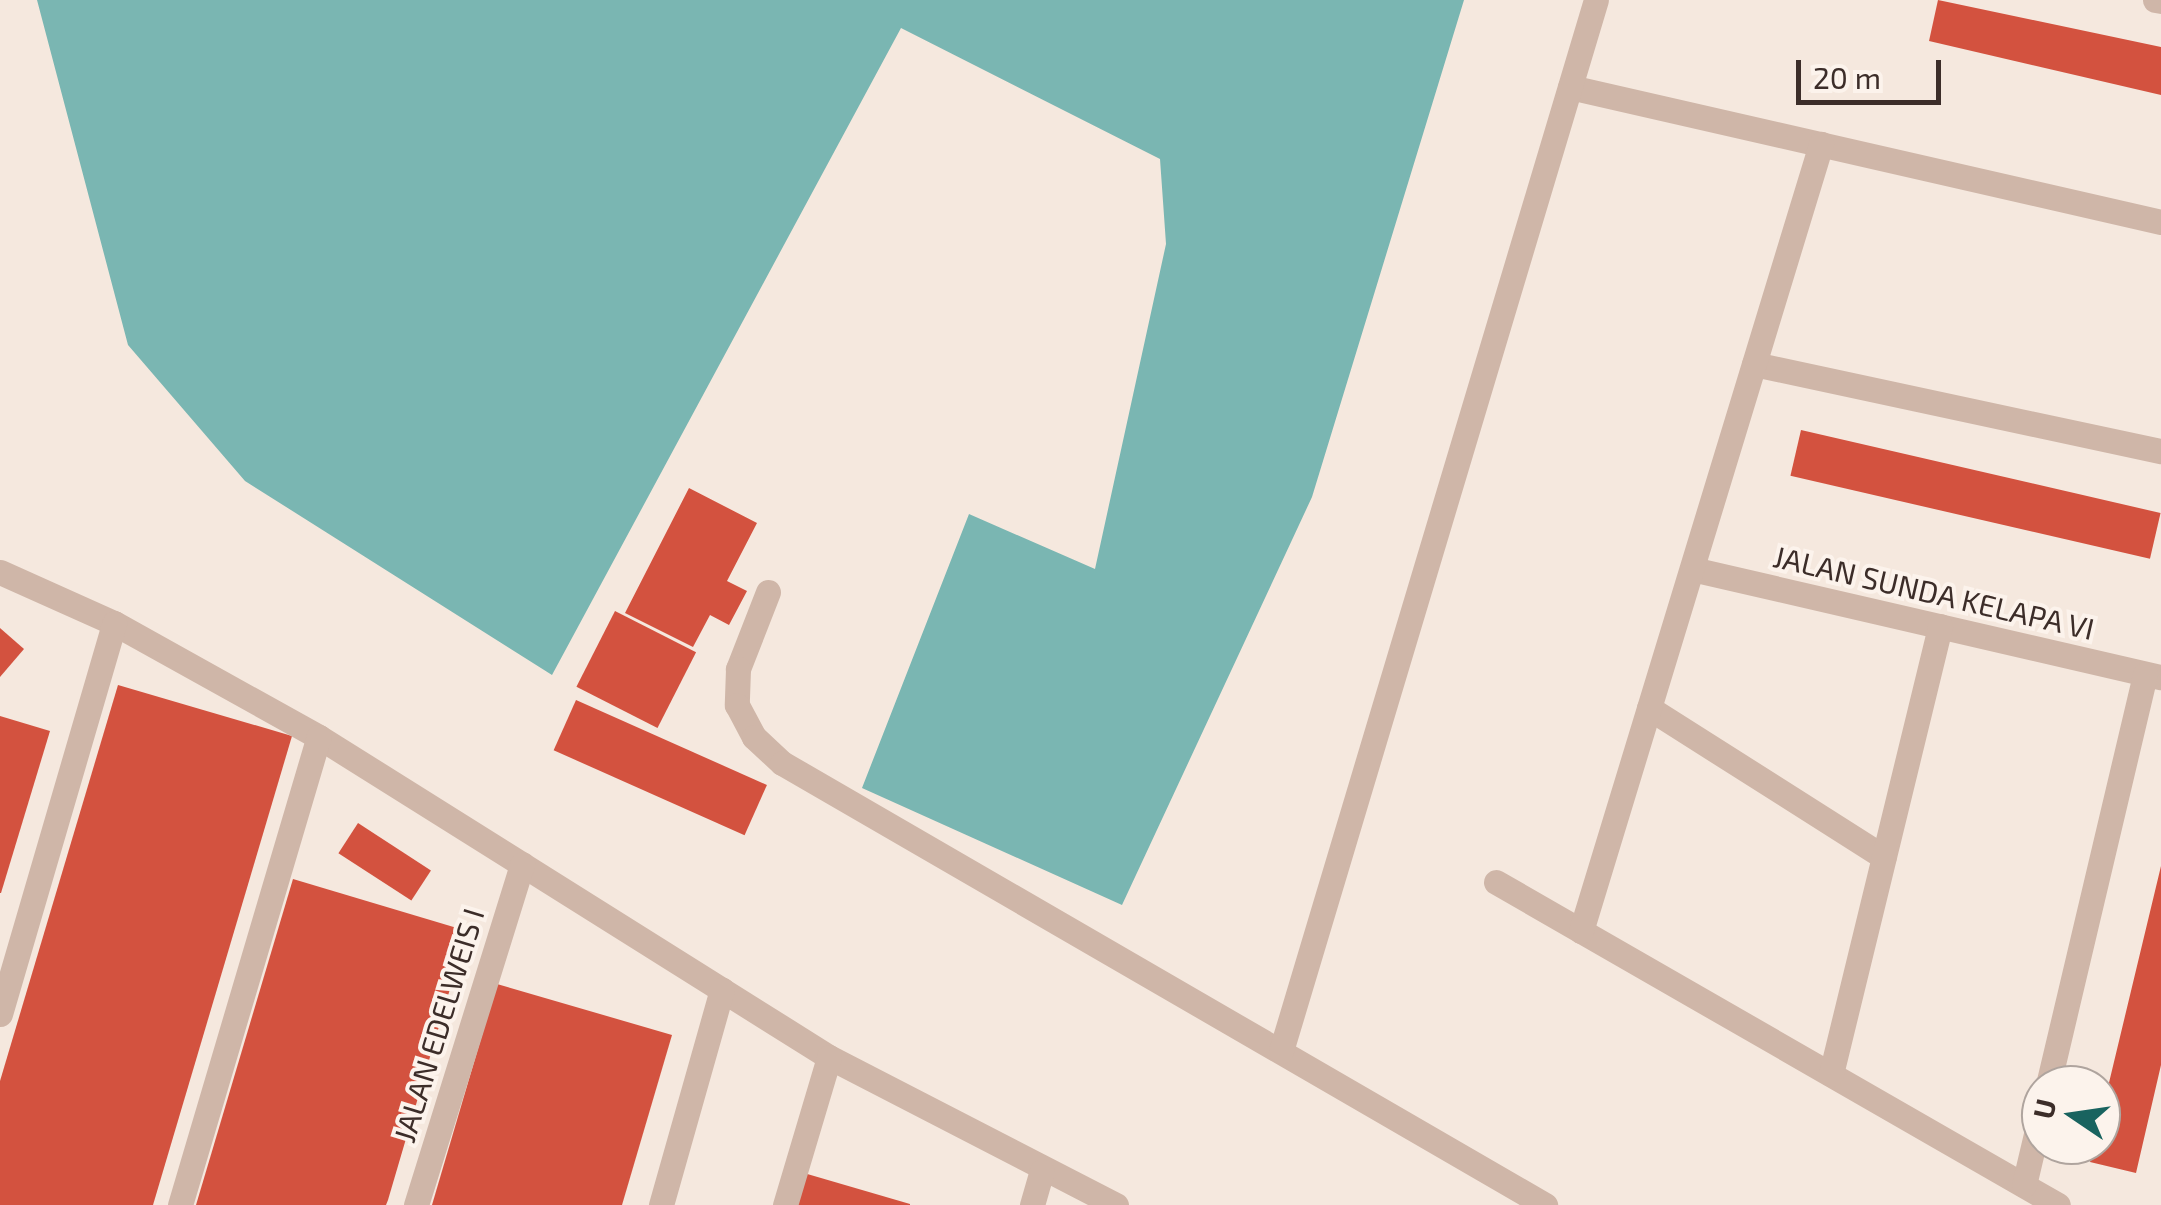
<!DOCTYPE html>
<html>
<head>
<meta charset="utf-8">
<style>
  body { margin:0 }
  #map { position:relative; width:2161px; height:1205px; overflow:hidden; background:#f5e8de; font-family:"Exo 2",sans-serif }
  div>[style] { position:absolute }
  .water>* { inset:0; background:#7ab6b2 }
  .building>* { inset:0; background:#d3523f; transform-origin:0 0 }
  .minor>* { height:25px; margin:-12.5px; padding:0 12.5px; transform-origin:12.5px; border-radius:12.5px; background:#cfb6a8 }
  span { translate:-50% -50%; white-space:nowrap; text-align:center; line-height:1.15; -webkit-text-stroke:8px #fcf3ec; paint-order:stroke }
  .street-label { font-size:30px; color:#3c2d29 }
  .north { position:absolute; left:2021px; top:1065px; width:100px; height:100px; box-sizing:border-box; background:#fcf3ec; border:2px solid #afa49e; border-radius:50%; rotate:283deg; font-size:28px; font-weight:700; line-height:40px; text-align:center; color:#3c2d29 }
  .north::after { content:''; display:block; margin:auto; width:35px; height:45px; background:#19635f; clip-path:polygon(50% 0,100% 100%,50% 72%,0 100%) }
  .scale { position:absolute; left:1796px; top:60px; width:145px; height:45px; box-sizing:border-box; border:5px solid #3c2d29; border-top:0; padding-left:12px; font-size:30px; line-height:35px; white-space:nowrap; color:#3c2d29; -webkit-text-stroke:8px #fcf3ec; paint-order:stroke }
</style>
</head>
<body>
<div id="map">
  <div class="water">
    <i style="clip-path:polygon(37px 0,1464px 0,1312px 497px,1122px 905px,862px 788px,969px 514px,1095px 569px,1166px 244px,1160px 159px,901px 28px,552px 675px,245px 481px,128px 345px)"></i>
  </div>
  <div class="building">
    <i style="clip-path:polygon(1938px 0,2161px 47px,2161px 95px,1929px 41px)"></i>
    <i style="left:1801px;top:430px;width:369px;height:47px;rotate:13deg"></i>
    <i style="clip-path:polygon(689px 488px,757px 523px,727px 581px,747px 591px,729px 625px,710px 615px,693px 647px,625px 613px)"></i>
    <i style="left:615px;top:611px;width:91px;height:85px;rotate:27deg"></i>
    <i style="clip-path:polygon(0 628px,24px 649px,0 677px)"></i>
    <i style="clip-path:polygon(118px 685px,292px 736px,153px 1205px,0 1205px,0 1081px)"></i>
    <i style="left:576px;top:700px;width:209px;height:55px;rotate:24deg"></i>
    <i style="clip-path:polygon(0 716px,50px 731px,1px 893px,0 893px)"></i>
    <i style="left:358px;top:823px;width:87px;height:36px;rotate:33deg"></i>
    <i style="clip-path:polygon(2161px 866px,2161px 1065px,2136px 1173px,2090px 1162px,2094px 1145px,2101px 1145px,2101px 1116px)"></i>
    <i style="clip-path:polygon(293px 879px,467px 931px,388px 1200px,386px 1205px,196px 1205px)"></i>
    <i style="clip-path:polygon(497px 984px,672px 1035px,622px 1205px,432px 1205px)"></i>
    <i style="clip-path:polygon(797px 1171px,910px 1204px,910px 1205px,787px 1205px)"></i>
  </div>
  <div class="minor">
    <i style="left:2155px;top:0;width:6px;rotate:9deg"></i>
    <i style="left:1570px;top:87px;width:606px;rotate:12.87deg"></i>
    <i style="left:1754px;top:364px;width:416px;rotate:12.1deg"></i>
    <i style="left:1692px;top:569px;width:481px;rotate:13deg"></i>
    <i style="left:0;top:572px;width:125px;rotate:24.1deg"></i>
    <i style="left:114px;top:623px;width:235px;rotate:29.1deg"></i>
    <i style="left:319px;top:737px;width:602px;rotate:32.11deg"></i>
    <i style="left:829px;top:1057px;width:323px;rotate:27.3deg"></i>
    <i style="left:768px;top:592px;width:83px;rotate:111.3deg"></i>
    <i style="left:738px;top:669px;width:36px;rotate:92deg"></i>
    <i style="left:737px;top:705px;width:36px;rotate:62deg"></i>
    <i style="left:754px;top:737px;width:38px;rotate:43deg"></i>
    <i style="left:782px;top:763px;width:882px;rotate:30.08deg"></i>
    <i style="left:1649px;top:708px;width:278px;rotate:32.4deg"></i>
    <i style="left:1496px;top:882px;width:648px;rotate:29.89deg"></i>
    <i style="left:1581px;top:931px;width:823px;rotate:-73.04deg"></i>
    <i style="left:0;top:1014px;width:407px;rotate:-73.7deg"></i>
    <i style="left:1281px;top:1051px;width:1097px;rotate:-73.32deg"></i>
    <i style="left:1831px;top:1074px;width:461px;rotate:-76.3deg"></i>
    <i style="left:2048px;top:1085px;width:422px;rotate:-76.7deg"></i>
    <i style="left:2024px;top:1185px;width:74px;rotate:-76.7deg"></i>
    <i style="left:180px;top:1205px;width:488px;rotate:-73.5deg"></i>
    <i style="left:416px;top:1205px;width:357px;rotate:-72.7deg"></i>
    <i style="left:661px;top:1205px;width:224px;rotate:-74.2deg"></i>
    <i style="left:785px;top:1205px;width:154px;rotate:-73.4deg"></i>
    <i style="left:1032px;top:1205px;width:35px;rotate:-74deg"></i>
  </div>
  <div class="street-label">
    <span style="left:1934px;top:592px;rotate:13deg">JALAN SUNDA KELAPA VI</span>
    <span style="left:438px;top:1025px;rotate:-73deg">JALAN EDELWEIS I</span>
  </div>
  <div class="north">U</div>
  <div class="scale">20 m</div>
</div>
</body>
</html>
